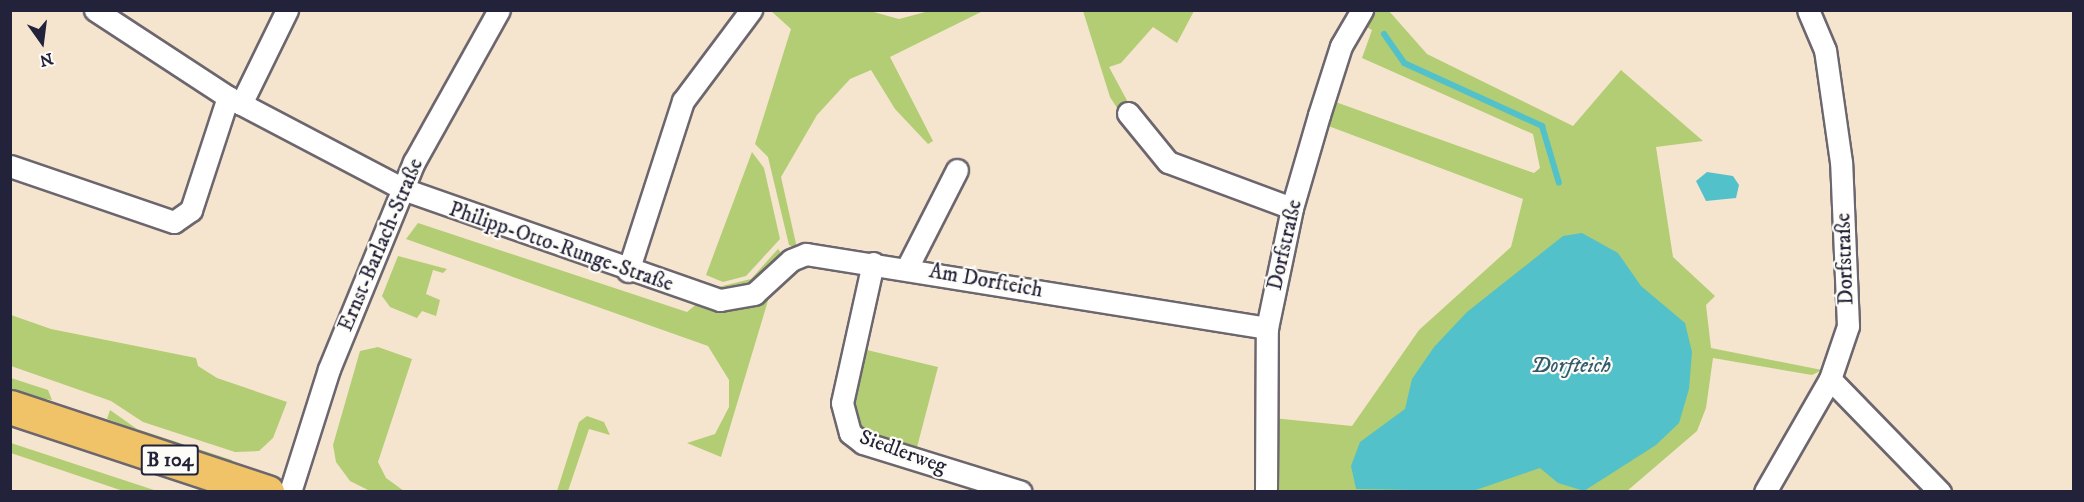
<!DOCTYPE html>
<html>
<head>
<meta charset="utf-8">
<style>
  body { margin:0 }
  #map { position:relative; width:2084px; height:502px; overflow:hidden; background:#f6e5ce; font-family:"IM FELL DW Pica",serif }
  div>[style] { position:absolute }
  .green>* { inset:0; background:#b2cd73 }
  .water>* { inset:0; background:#53c1c9 }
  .stream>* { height:6px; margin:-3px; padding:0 3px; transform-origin:3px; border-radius:3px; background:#53c1c9 }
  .roads { filter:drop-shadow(2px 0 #6c666e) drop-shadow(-2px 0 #6c666e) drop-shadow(0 2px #6c666e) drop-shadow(0 -2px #6c666e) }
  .minor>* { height:21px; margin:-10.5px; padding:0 10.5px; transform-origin:10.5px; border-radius:10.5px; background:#fff }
  .primary>* { height:33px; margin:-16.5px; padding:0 16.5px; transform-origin:16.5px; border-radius:16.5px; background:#f1c369 }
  span { translate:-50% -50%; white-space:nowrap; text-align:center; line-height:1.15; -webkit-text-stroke:4.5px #fdfcf7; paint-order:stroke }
  .shield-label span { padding:2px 4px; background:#fdfcf7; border:2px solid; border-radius:4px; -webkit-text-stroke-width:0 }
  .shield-label { font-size:20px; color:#22223b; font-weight:700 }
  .street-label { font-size:21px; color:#22223b }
  .water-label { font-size:22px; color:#335a6d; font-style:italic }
  .frame { position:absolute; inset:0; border:12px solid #22223b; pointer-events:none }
  .north { position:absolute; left:12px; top:12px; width:60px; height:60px; -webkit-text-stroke:4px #fdfcf7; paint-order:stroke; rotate:166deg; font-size:16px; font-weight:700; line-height:24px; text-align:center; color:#22223b }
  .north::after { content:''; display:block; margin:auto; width:21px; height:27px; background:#22223b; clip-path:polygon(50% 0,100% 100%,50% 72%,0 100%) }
</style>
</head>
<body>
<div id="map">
  <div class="green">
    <i style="clip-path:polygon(771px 11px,870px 11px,899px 19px,929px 11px,983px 11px,890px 57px,933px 141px,928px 144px,895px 109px,871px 70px,850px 79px,817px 115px,781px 177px,797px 248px,789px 245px,768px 157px,755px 144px,791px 29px)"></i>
    <i style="clip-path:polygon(1083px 11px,1194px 11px,1177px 43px,1153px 27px,1121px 63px,1109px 67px,1130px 106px,1121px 114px,1110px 97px)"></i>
    <i style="clip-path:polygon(1371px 11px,1389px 11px,1427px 54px,1573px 126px,1621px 70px,1703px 141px,1656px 147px,1673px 257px,1715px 296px,1706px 305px,1711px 348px,1822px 370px,1812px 375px,1713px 358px,1706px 408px,1697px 431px,1627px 491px,1272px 492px,1273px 418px,1352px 426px,1419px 330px,1511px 247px,1523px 199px,1323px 124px,1330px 100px,1534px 173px,1540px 168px,1533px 134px,1362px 58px,1372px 30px,1361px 24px)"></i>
    <i style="clip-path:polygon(752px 152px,764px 168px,780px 239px,746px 276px,723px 282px,706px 275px)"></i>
    <i style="clip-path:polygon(418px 223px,687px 312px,699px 302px,743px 308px,770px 294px,721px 457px,687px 443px,715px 434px,729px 407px,729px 380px,708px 346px,406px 239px)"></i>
    <i style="clip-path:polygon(778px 249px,782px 254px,740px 293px,710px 289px,751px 279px)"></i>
    <i style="clip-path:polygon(398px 256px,447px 269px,443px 273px,433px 270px,426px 294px,440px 300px,436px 316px,422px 311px,417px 318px,390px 307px,382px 296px)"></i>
    <i style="clip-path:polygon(11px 315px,51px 329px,196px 358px,198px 366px,217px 378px,287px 402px,273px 438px,259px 451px,235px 452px,143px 422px,111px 401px,11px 366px)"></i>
    <i style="clip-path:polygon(378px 347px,412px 359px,378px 462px,386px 478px,404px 491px,368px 490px,350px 481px,336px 462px,333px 445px,360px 351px)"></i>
    <i style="clip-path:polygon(867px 350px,938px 367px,916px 451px,863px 434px,850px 412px)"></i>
    <i style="clip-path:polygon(11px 378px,48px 390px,52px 400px,11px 394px)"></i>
    <i style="clip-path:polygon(110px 410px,137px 429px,232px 460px,233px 467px,107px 419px)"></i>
    <i style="clip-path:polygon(587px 416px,604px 422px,610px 435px,589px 429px,568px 491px,557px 491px,579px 422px)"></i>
    <i style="clip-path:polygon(11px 443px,157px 491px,123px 491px,11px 453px)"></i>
  </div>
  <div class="water">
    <i style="clip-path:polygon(1707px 172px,1733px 176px,1739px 185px,1736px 198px,1706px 201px,1696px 181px)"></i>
    <i style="clip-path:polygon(1582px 233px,1618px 253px,1641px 286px,1685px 323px,1692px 352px,1689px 389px,1679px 423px,1656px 445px,1584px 491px,1558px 483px,1540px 468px,1473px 491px,1356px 489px,1351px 466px,1360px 442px,1405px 409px,1412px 379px,1434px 347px,1467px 312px,1563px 236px)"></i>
  </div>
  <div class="stream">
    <i style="left:1384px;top:34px;width:35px;rotate:55deg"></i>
    <i style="left:1404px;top:63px;width:152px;rotate:24.5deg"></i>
    <i style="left:1542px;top:126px;width:59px;rotate:73.4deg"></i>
  </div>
  <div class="roads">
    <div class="minor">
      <i style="left:95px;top:10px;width:159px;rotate:33.2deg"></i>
      <i style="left:228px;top:97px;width:198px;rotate:27.7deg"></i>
      <i style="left:403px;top:189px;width:336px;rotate:19.3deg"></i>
      <i style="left:720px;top:300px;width:35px;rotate:-10deg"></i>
      <i style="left:754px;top:294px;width:50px;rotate:-42.6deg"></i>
      <i style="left:791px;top:260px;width:16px;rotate:-22deg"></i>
      <i style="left:806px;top:254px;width:467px;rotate:9.1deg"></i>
      <i style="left:241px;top:104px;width:105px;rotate:-63.9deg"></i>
      <i style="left:1128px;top:113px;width:63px;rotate:50.8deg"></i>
      <i style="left:1168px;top:162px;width:132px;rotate:20.4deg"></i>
      <i style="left:10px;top:166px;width:173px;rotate:18.9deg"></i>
      <i style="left:174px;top:222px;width:21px;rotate:-35deg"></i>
      <i style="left:191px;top:210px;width:119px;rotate:-71.9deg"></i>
      <i style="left:873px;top:263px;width:143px;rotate:102.5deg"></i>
      <i style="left:842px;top:403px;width:31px;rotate:75deg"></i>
      <i style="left:850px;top:433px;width:16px;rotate:38deg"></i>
      <i style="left:863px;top:443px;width:165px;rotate:17.2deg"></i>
      <i style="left:907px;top:268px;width:110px;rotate:-63deg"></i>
      <i style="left:628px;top:271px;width:179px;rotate:-72.1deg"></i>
      <i style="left:683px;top:101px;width:114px;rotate:-53.2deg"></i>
      <i style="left:1830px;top:379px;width:158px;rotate:45.8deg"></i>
      <i style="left:290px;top:492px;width:129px;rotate:-72.4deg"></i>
      <i style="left:329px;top:369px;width:224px;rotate:-67.7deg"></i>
      <i style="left:414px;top:162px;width:174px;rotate:-60.8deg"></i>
      <i style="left:1266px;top:492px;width:164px;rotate:-89.7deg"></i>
      <i style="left:1267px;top:328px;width:123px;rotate:-78.2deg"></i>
      <i style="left:1292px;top:208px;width:97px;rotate:-73.8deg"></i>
      <i style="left:1319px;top:115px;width:72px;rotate:-72.3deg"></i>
      <i style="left:1341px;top:46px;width:42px;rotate:-59.7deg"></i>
      <i style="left:1765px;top:492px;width:130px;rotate:-60.1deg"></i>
      <i style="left:1830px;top:379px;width:56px;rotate:-71.2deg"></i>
      <i style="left:1848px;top:326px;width:164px;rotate:-92.4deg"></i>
      <i style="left:1841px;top:162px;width:113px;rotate:-98.1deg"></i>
      <i style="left:1825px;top:50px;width:43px;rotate:-113deg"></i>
    </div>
    <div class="primary">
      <i style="left:10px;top:407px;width:271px;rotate:18.3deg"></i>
    </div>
  </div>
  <div class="shield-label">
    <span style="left:170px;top:460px">B 104</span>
  </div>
  <div class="street-label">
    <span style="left:381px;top:245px;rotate:-67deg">Ernst-Barlach-Straße</span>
    <span style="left:1285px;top:245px;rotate:-77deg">Dorfstraße</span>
    <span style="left:561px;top:247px;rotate:19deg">Philipp-Otto-Runge-Straße</span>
    <span style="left:1845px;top:259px;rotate:-92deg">Dorfstraße</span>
    <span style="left:986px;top:281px;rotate:10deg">Am Dorfteich</span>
    <span style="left:903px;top:452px;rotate:20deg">Siedlerweg</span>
  </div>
  <div class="water-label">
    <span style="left:1571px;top:366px">Dorfteich</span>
  </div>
  <div class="frame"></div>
  <div class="north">N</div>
</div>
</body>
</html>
